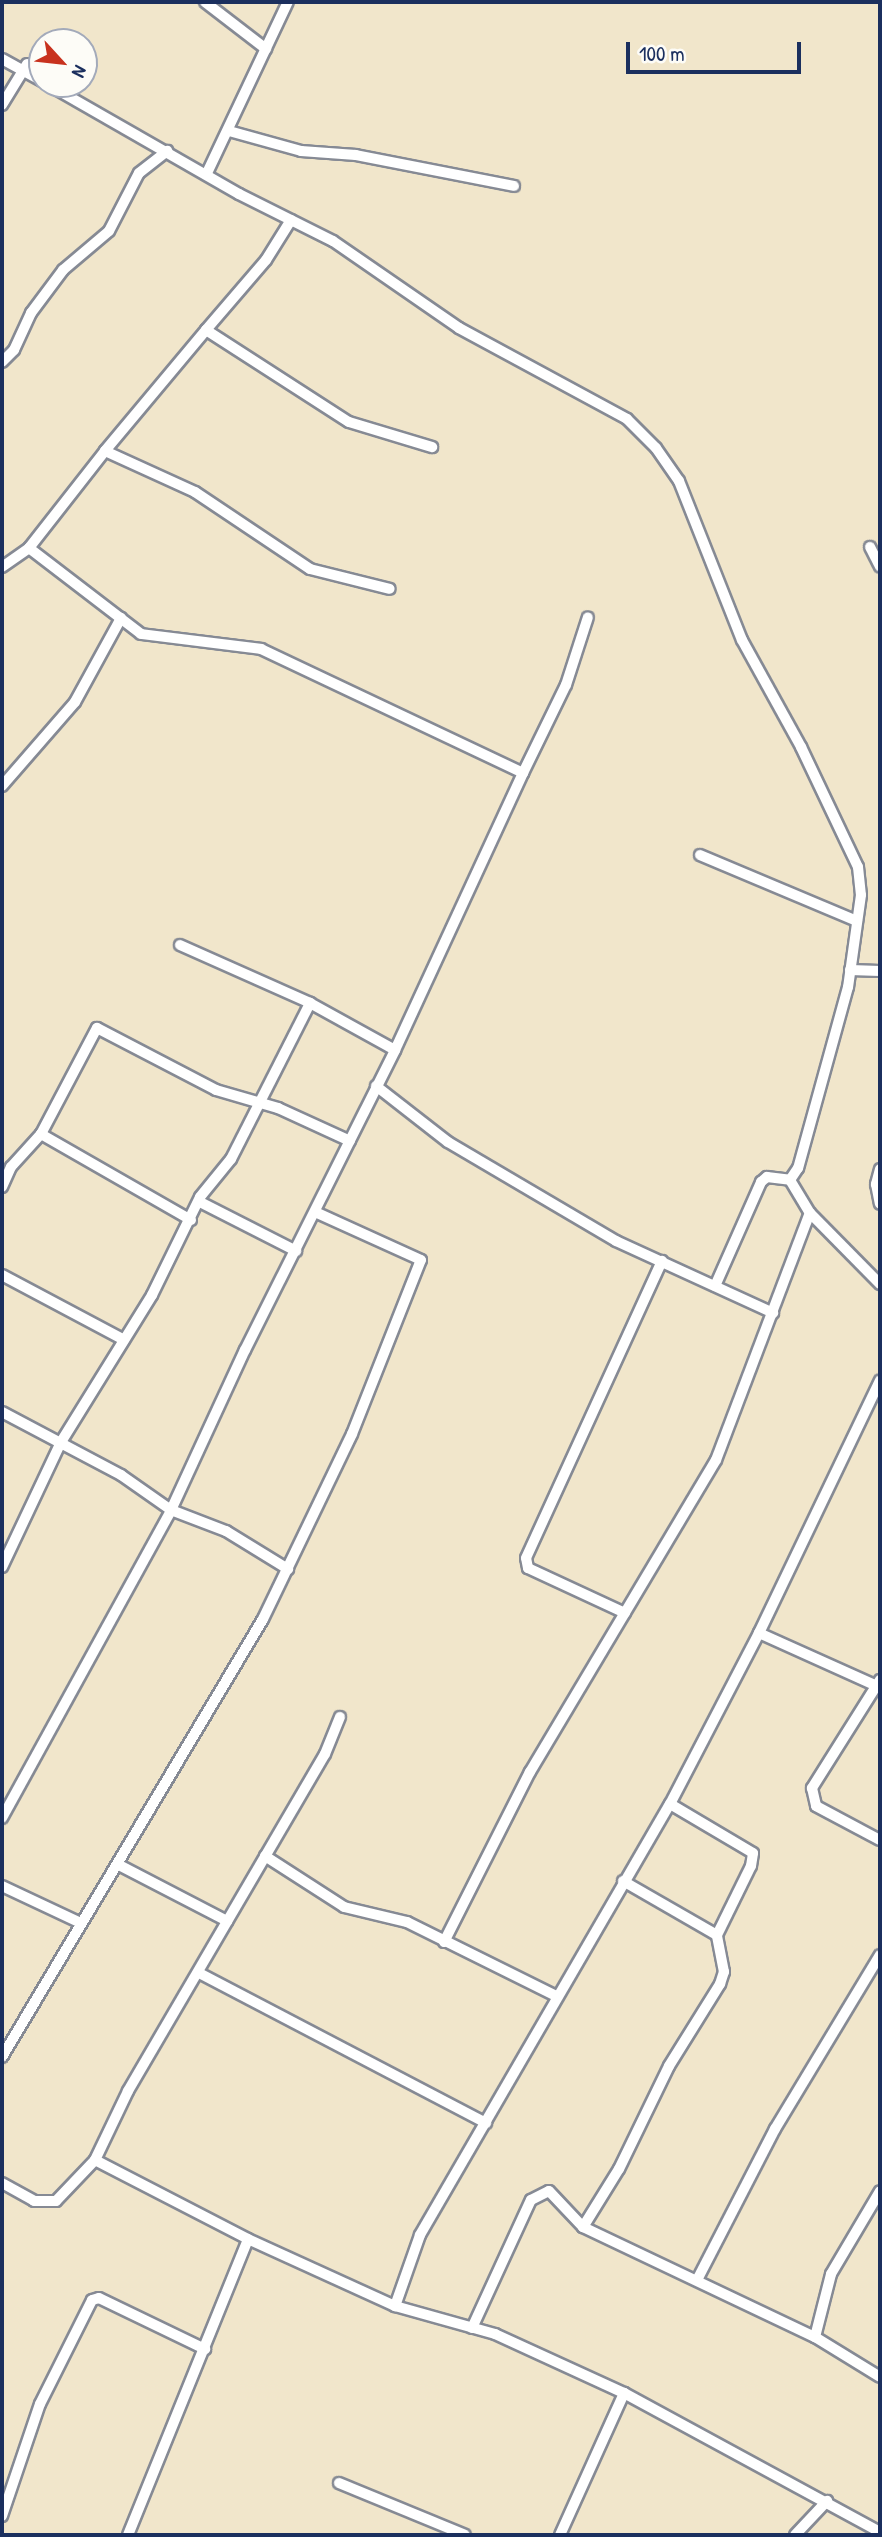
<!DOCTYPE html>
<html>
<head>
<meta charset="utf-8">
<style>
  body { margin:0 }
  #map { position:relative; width:882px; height:2537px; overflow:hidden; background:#f1e6cb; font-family:"Patrick Hand",sans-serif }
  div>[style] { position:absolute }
  .roads { filter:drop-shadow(2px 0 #868a94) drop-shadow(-2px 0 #868a94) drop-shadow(0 2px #868a94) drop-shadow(0 -2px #868a94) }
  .street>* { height:10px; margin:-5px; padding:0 5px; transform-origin:5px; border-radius:5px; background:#fff }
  span { translate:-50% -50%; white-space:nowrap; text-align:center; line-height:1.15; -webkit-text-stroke:7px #fdfcf7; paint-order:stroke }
  .frame { position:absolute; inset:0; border:4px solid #1b2f5e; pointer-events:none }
  .north { position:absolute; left:28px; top:28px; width:70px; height:70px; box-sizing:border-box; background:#fdfcf7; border:2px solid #a3aaba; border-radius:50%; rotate:117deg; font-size:19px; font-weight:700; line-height:28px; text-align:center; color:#1b2f5e }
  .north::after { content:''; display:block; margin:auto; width:24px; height:32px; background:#c8321e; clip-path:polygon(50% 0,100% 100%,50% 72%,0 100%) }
  .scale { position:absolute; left:626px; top:42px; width:175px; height:32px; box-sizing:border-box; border:4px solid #1b2f5e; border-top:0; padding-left:9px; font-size:21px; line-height:24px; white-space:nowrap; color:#1b2f5e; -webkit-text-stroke:5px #fdfcf7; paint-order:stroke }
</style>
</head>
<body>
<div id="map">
  <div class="roads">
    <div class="street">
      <i style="left:205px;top:2px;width:77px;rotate:37.6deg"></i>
      <i style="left:2px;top:59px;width:46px;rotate:28.8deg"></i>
      <i style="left:47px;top:84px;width:221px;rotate:29.8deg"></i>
      <i style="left:239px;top:194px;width:105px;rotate:26.6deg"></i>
      <i style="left:333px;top:241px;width:153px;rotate:34.6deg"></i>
      <i style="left:459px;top:328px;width:191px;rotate:28.4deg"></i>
      <i style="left:627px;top:419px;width:41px;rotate:45deg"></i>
      <i style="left:656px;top:448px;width:40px;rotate:55.1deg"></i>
      <i style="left:679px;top:481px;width:171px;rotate:68.4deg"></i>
      <i style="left:742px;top:640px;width:122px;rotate:61.1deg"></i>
      <i style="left:801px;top:747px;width:133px;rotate:64.6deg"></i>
      <i style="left:858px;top:867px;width:28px;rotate:84deg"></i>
      <i style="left:861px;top:895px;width:93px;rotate:98deg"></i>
      <i style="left:848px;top:987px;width:188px;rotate:105.4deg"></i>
      <i style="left:798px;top:1168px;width:14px;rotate:124deg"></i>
      <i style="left:2px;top:105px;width:48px;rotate:-58.6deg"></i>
      <i style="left:229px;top:131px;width:75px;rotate:15.5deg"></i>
      <i style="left:301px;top:151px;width:55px;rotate:4.2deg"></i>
      <i style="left:356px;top:155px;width:161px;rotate:11.1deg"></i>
      <i style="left:207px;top:173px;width:189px;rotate:-64.7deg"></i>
      <i style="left:291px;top:220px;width:47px;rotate:122deg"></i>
      <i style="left:266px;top:260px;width:92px;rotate:130.6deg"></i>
      <i style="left:206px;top:330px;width:170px;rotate:32.8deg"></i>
      <i style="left:349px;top:422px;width:87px;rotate:16.8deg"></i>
      <i style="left:206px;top:330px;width:158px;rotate:129.9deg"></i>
      <i style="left:105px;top:451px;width:99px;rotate:24.5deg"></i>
      <i style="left:195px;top:492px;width:138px;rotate:33.8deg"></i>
      <i style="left:310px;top:569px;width:82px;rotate:14deg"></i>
      <i style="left:2px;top:362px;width:17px;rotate:-45deg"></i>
      <i style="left:14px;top:350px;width:41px;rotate:-65.3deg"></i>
      <i style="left:31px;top:313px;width:54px;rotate:-53.3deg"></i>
      <i style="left:63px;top:270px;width:60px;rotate:-40.3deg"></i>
      <i style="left:109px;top:231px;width:65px;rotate:-62.7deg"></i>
      <i style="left:139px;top:173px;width:36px;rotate:-38deg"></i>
      <i style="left:105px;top:451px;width:123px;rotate:128.1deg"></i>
      <i style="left:29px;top:548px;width:141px;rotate:37.5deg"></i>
      <i style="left:141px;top:634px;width:121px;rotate:7.1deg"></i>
      <i style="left:261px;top:649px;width:290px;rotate:25.3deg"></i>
      <i style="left:523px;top:773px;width:98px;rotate:-64deg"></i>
      <i style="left:566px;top:685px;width:71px;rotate:-72.1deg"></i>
      <i style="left:870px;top:547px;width:22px;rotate:63deg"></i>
      <i style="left:2px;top:567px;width:33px;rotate:-35deg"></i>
      <i style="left:2px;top:786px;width:111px;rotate:-49deg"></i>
      <i style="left:75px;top:702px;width:96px;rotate:-61.3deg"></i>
      <i style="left:700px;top:855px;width:170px;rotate:22.8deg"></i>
      <i style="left:180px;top:945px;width:142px;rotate:24deg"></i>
      <i style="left:310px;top:1003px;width:97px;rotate:28.9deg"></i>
      <i style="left:850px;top:970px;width:30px;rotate:2deg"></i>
      <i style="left:376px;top:1086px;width:91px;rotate:37.9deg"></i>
      <i style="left:448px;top:1142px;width:195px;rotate:30.5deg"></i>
      <i style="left:616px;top:1241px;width:173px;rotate:24.6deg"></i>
      <i style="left:880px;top:1169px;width:16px;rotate:105deg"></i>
      <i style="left:876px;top:1184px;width:20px;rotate:79deg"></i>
      <i style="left:2px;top:1187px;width:22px;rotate:-66deg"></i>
      <i style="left:11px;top:1167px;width:45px;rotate:-47.7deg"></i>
      <i style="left:200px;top:1202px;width:108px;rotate:27deg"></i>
      <i style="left:191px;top:1220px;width:173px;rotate:-150.2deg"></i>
      <i style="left:41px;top:1134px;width:120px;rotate:-62.2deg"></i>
      <i style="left:97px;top:1028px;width:134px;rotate:27.5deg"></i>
      <i style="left:216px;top:1090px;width:65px;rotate:16.2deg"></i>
      <i style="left:278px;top:1108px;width:79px;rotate:24.6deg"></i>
      <i style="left:2px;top:1275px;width:138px;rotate:28deg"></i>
      <i style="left:715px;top:1286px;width:114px;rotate:-66.1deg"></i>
      <i style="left:761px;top:1182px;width:8px;rotate:-40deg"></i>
      <i style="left:767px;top:1177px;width:23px;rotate:7deg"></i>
      <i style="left:790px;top:1180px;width:39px;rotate:59deg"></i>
      <i style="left:810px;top:1213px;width:100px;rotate:45.4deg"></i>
      <i style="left:2px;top:1412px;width:135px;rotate:27.9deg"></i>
      <i style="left:121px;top:1475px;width:61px;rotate:35deg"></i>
      <i style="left:171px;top:1510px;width:59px;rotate:20.9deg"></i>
      <i style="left:226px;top:1531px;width:73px;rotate:31.5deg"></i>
      <i style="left:2px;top:1567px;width:138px;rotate:-64.7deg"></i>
      <i style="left:61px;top:1442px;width:173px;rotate:-58.2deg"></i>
      <i style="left:152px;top:1295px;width:109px;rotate:-63.9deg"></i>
      <i style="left:200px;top:1197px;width:49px;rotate:-50.8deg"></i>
      <i style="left:231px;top:1159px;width:175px;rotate:-63.1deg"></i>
      <i style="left:625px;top:1613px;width:107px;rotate:-155.1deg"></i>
      <i style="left:528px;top:1568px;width:10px;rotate:-101deg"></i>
      <i style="left:526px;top:1558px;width:327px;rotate:-65.4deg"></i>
      <i style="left:759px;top:1633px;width:129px;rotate:24.2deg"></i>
      <i style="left:880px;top:1680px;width:128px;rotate:122.2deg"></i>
      <i style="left:812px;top:1788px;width:18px;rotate:77deg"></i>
      <i style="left:816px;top:1806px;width:72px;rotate:28deg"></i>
      <i style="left:2px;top:1818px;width:351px;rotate:-61.2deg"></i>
      <i style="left:171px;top:1510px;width:176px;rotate:-65.2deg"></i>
      <i style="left:245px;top:1350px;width:335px;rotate:-63.4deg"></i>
      <i style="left:395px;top:1050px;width:305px;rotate:-65.2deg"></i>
      <i style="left:265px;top:1856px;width:94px;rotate:32.8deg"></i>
      <i style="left:344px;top:1907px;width:65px;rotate:13.4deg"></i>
      <i style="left:407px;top:1922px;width:166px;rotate:26.4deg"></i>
      <i style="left:119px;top:1865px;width:122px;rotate:27.4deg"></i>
      <i style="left:623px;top:1881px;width:108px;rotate:29.9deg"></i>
      <i style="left:2px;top:1886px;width:87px;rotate:25.1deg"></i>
      <i style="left:444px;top:1942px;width:191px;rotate:-63.2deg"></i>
      <i style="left:530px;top:1772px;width:363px;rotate:-59.2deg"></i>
      <i style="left:716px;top:1460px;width:264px;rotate:-69.2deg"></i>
      <i style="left:199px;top:1973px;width:324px;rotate:27.6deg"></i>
      <i style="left:2px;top:2057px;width:510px;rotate:-59.21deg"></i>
      <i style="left:263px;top:1619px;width:205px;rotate:-64.3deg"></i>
      <i style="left:352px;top:1434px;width:187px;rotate:-68.4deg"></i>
      <i style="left:421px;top:1260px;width:116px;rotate:-155.6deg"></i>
      <i style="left:95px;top:2160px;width:76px;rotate:-64.4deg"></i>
      <i style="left:128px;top:2091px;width:390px;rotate:-59.7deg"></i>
      <i style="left:325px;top:1754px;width:40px;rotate:-68deg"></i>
      <i style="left:2px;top:2183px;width:37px;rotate:29deg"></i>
      <i style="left:34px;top:2201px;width:22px"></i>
      <i style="left:56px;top:2201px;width:57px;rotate:-46.4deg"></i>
      <i style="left:95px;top:2160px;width:172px;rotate:27.3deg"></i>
      <i style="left:248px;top:2239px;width:162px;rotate:24.5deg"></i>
      <i style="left:395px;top:2306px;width:104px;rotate:15.6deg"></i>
      <i style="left:495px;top:2334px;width:142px;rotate:24.6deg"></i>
      <i style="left:624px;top:2393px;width:291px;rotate:28.5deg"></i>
      <i style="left:583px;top:2227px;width:68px;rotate:-58.2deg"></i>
      <i style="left:619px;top:2169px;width:114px;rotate:-64.1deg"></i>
      <i style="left:669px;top:2066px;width:97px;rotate:-58.1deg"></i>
      <i style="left:720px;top:1984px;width:13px;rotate:-72deg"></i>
      <i style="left:724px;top:1972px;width:38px;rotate:-101deg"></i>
      <i style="left:717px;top:1935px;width:77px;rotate:-63.8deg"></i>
      <i style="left:751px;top:1866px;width:13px;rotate:-81deg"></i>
      <i style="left:753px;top:1853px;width:96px;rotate:-149.4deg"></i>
      <i style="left:697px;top:2280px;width:170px;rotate:-62.7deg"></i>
      <i style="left:775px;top:2129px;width:203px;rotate:-58.9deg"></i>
      <i style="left:395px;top:2306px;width:75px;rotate:-70.6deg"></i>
      <i style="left:420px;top:2235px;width:498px;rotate:-59.9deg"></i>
      <i style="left:670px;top:1804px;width:193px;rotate:-62.5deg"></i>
      <i style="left:759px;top:1633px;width:280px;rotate:-64.4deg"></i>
      <i style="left:472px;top:2328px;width:141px;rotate:-65.3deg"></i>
      <i style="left:531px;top:2200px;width:20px;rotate:-27deg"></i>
      <i style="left:549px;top:2191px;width:50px;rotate:46.6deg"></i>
      <i style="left:583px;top:2227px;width:257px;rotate:25.4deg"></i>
      <i style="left:815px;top:2337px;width:76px;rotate:31.6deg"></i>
      <i style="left:815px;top:2337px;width:65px;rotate:-75.7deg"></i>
      <i style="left:831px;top:2274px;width:96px;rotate:-59.4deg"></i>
      <i style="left:339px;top:2483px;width:136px;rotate:22.4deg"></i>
      <i style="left:2px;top:2516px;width:118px;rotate:-71.3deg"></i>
      <i style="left:40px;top:2404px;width:116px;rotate:-63.4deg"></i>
      <i style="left:92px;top:2300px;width:7px;rotate:-16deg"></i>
      <i style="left:99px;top:2298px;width:118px;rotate:25.7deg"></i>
      <i style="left:128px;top:2535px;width:319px;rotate:-67.9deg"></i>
      <i style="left:560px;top:2535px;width:156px;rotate:-65.7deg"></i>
      <i style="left:795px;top:2535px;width:47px;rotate:-46.7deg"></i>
    </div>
  </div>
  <div class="frame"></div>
  <div class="north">N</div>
  <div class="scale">100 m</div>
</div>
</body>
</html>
